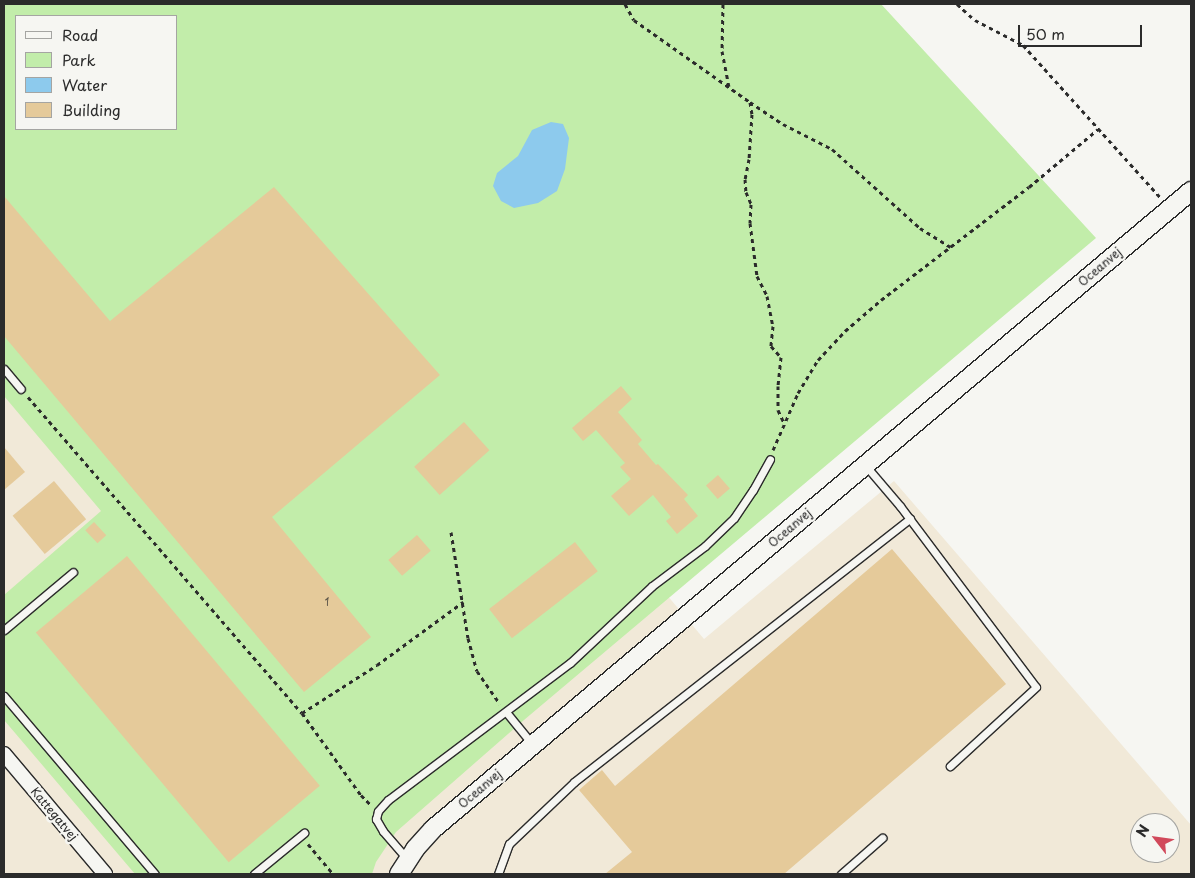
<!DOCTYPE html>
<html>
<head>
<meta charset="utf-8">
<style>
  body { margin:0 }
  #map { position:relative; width:1195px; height:878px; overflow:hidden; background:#f6f6f2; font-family:"Playpen Sans",sans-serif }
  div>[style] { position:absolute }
  .built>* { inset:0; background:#f1e9d8 }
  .green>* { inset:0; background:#c2edaa }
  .water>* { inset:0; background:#8dcaed }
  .building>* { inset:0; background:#e5ca9a; transform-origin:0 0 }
  .path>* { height:3px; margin-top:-1.5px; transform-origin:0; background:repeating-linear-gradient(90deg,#2b2b2b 0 4px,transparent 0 8px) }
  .roads { filter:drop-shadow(1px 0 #2b2b2b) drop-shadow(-1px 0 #2b2b2b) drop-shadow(0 1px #2b2b2b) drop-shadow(0 -1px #2b2b2b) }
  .service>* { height:7px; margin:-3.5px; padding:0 3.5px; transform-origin:3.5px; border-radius:3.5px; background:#f6f6f2 }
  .minor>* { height:14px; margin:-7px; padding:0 7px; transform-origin:7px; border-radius:7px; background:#f6f6f2 }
  .tertiary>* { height:18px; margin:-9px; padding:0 9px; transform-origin:9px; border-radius:9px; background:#f6f6f2 }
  span { translate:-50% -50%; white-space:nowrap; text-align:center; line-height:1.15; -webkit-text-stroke:5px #f6f6f2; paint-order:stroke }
  .number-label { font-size:10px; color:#5a5347 }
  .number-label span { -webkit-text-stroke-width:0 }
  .street-label { font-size:12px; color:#2b2b2b }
  .frame { position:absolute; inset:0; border:5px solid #2b2b2b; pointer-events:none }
  .legend { position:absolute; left:15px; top:15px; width:162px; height:115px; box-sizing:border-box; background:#f6f6f2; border:1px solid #a5a5a2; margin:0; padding:6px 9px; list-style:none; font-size:15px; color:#2b2b2b }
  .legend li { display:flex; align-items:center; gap:10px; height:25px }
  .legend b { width:25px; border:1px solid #a5a5a2 }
  .north { position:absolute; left:1130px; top:813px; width:50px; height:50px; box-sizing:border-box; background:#f6f6f2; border:1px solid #a5a5a2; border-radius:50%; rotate:300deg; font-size:14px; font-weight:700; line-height:20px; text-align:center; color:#2b2b2b }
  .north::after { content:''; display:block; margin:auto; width:18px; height:22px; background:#d1495b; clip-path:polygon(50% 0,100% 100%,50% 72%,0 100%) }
  .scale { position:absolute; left:1018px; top:25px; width:124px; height:22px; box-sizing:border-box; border:2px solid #2b2b2b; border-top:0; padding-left:6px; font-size:15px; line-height:18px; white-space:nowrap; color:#2b2b2b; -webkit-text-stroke:4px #f6f6f2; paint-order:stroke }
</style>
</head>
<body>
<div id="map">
  <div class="built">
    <i style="clip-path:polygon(evenodd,4px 4px,286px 4px,661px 588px,704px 639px,894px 481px,1191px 825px,1191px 874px,4px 874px,4px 4px,16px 16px,176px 16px,176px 129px,16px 129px,16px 16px,4px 4px,1140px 823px,1170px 823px,1170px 853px,1140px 853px,1140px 823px)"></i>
  </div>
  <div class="green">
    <i style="clip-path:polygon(evenodd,4px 4px,881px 4px,1096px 238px,524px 720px,396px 832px,376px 862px,372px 874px,135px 874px,4px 720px,4px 595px,101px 511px,4px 396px,4px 4px,16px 16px,176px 16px,176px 129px,16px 129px,16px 16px)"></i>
  </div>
  <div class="water">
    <i style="clip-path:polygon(551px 122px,563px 124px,569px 138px,565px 169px,557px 191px,538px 203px,514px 208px,501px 201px,493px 186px,497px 173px,518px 156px,532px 130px)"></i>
  </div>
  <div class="building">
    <i style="clip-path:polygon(274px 187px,440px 375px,272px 517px,371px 637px,304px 692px,4px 336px,4px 196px,110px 321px)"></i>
    <i style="clip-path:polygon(621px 386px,632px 399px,618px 412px,642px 440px,638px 444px,656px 465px,658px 464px,688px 495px,684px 499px,698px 516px,677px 534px,666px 521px,671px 517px,653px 495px,629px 516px,611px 496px,631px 479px,620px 467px,625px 463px,596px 430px,583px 441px,572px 428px)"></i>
    <i style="left:464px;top:422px;width:38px;height:67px;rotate:48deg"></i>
    <i style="clip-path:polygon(4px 447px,25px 472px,4px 490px)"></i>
    <i style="left:718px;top:475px;width:18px;height:16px;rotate:49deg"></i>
    <i style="left:54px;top:481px;width:50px;height:54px;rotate:50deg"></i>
    <i style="left:94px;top:522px;width:18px;height:12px;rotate:47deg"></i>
    <i style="left:417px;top:535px;width:21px;height:38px;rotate:49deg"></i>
    <i style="left:575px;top:542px;width:37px;height:109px;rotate:52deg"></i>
    <i style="clip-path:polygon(892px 549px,1006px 684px,784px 874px,605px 874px,632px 852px,579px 790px,602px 770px,615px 786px)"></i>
    <i style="left:127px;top:556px;width:300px;height:119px;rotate:50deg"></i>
  </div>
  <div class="path">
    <i style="left:625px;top:4px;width:18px;rotate:61deg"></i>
    <i style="left:634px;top:20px;width:142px;rotate:35.3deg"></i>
    <i style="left:750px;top:102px;width:40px;rotate:34deg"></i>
    <i style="left:783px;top:124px;width:55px;rotate:27deg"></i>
    <i style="left:832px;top:149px;width:118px;rotate:41.9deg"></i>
    <i style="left:920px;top:228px;width:36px;rotate:32deg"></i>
    <i style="left:723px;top:4px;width:47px;rotate:91.2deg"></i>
    <i style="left:722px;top:51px;width:36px;rotate:79deg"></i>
    <i style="left:957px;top:4px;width:24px;rotate:42deg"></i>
    <i style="left:975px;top:20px;width:54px;rotate:27.5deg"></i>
    <i style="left:1023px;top:45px;width:205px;rotate:48deg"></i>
    <i style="left:750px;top:102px;width:12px;rotate:81deg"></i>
    <i style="left:752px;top:114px;width:45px;rotate:93.8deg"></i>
    <i style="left:749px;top:159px;width:20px;rotate:101deg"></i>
    <i style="left:745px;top:179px;width:13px;rotate:86deg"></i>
    <i style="left:746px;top:192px;width:13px;rotate:67deg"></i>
    <i style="left:751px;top:204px;width:19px;rotate:93deg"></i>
    <i style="left:750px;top:223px;width:53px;rotate:82.5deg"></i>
    <i style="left:757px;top:276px;width:22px;rotate:63deg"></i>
    <i style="left:767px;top:296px;width:31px;rotate:79deg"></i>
    <i style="left:773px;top:326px;width:20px;rotate:96deg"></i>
    <i style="left:771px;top:346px;width:15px;rotate:48deg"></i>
    <i style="left:781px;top:357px;width:29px;rotate:96deg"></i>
    <i style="left:778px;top:386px;width:24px;rotate:90deg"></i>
    <i style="left:778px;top:410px;width:14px;rotate:65deg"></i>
    <i style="left:28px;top:397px;width:418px;rotate:49.1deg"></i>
    <i style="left:302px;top:713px;width:89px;rotate:-32.6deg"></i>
    <i style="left:377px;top:665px;width:107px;rotate:-36.2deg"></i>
    <i style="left:773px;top:450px;width:62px;rotate:-66.3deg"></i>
    <i style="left:798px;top:393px;width:39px;rotate:-59deg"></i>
    <i style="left:818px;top:360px;width:40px;rotate:-47deg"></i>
    <i style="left:845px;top:331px;width:48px;rotate:-40.7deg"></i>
    <i style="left:881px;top:300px;width:186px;rotate:-37.4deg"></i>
    <i style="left:1029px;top:187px;width:90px;rotate:-40deg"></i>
    <i style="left:451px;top:532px;width:107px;rotate:80.9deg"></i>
    <i style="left:468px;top:638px;width:34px;rotate:75deg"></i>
    <i style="left:477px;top:671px;width:40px;rotate:55.1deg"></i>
    <i style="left:302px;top:713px;width:101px;rotate:54.3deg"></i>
    <i style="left:361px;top:795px;width:13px;rotate:45deg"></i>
    <i style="left:308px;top:844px;width:39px;rotate:50deg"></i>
  </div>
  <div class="roads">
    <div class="service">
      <i style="left:4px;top:369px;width:26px;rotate:50deg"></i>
      <i style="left:865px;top:465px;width:54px;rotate:49.5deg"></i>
      <i style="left:900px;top:506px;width:226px;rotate:53.1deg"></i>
      <i style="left:1036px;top:687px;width:117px;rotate:137.4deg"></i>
      <i style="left:4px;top:630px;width:90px;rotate:-40deg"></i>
      <i style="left:4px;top:696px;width:233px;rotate:49.7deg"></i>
      <i style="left:506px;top:712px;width:43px;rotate:50.7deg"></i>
      <i style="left:408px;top:860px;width:38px;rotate:-131deg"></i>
      <i style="left:383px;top:831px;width:14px;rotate:-120deg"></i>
      <i style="left:376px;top:819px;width:8px;rotate:-76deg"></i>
      <i style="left:378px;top:811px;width:15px;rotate:-48deg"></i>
      <i style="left:388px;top:800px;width:228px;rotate:-37deg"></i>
      <i style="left:570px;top:663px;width:112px;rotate:-43.2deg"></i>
      <i style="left:652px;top:586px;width:66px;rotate:-37deg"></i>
      <i style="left:705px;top:546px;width:40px;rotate:-44deg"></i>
      <i style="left:734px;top:518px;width:34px;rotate:-56deg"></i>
      <i style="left:753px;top:490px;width:35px;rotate:-61deg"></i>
      <i style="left:254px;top:874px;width:65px;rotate:-39.4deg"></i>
      <i style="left:498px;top:874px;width:32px;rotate:-70deg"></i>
      <i style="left:509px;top:844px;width:90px;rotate:-43.6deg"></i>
      <i style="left:574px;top:782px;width:427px;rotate:-38.1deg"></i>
      <i style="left:841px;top:874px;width:55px;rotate:-41.3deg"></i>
    </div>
    <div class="minor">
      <i style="left:4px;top:754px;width:157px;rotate:49.9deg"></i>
    </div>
    <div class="tertiary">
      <i style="left:399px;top:874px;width:30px;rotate:-57deg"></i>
      <i style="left:415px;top:849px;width:27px;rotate:-48deg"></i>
      <i style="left:433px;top:829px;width:991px;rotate:-40.09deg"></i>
    </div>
  </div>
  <div class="number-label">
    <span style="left:327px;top:602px">1</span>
  </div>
  <div class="street-label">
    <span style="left:1100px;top:267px;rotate:-40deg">Oceanvej</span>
    <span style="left:790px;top:528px;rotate:-40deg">Oceanvej</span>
    <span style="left:480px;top:789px;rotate:-40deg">Oceanvej</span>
    <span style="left:54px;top:814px;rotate:50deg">Kattegatvej</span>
  </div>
  <div class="frame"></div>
  <ul class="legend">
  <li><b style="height:6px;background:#f6f6f2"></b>Road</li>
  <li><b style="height:14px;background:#c2edaa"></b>Park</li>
  <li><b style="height:14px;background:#8dcaed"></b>Water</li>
  <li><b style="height:14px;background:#e5ca9a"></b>Building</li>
  </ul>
  <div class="north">N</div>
  <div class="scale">50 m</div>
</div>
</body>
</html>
